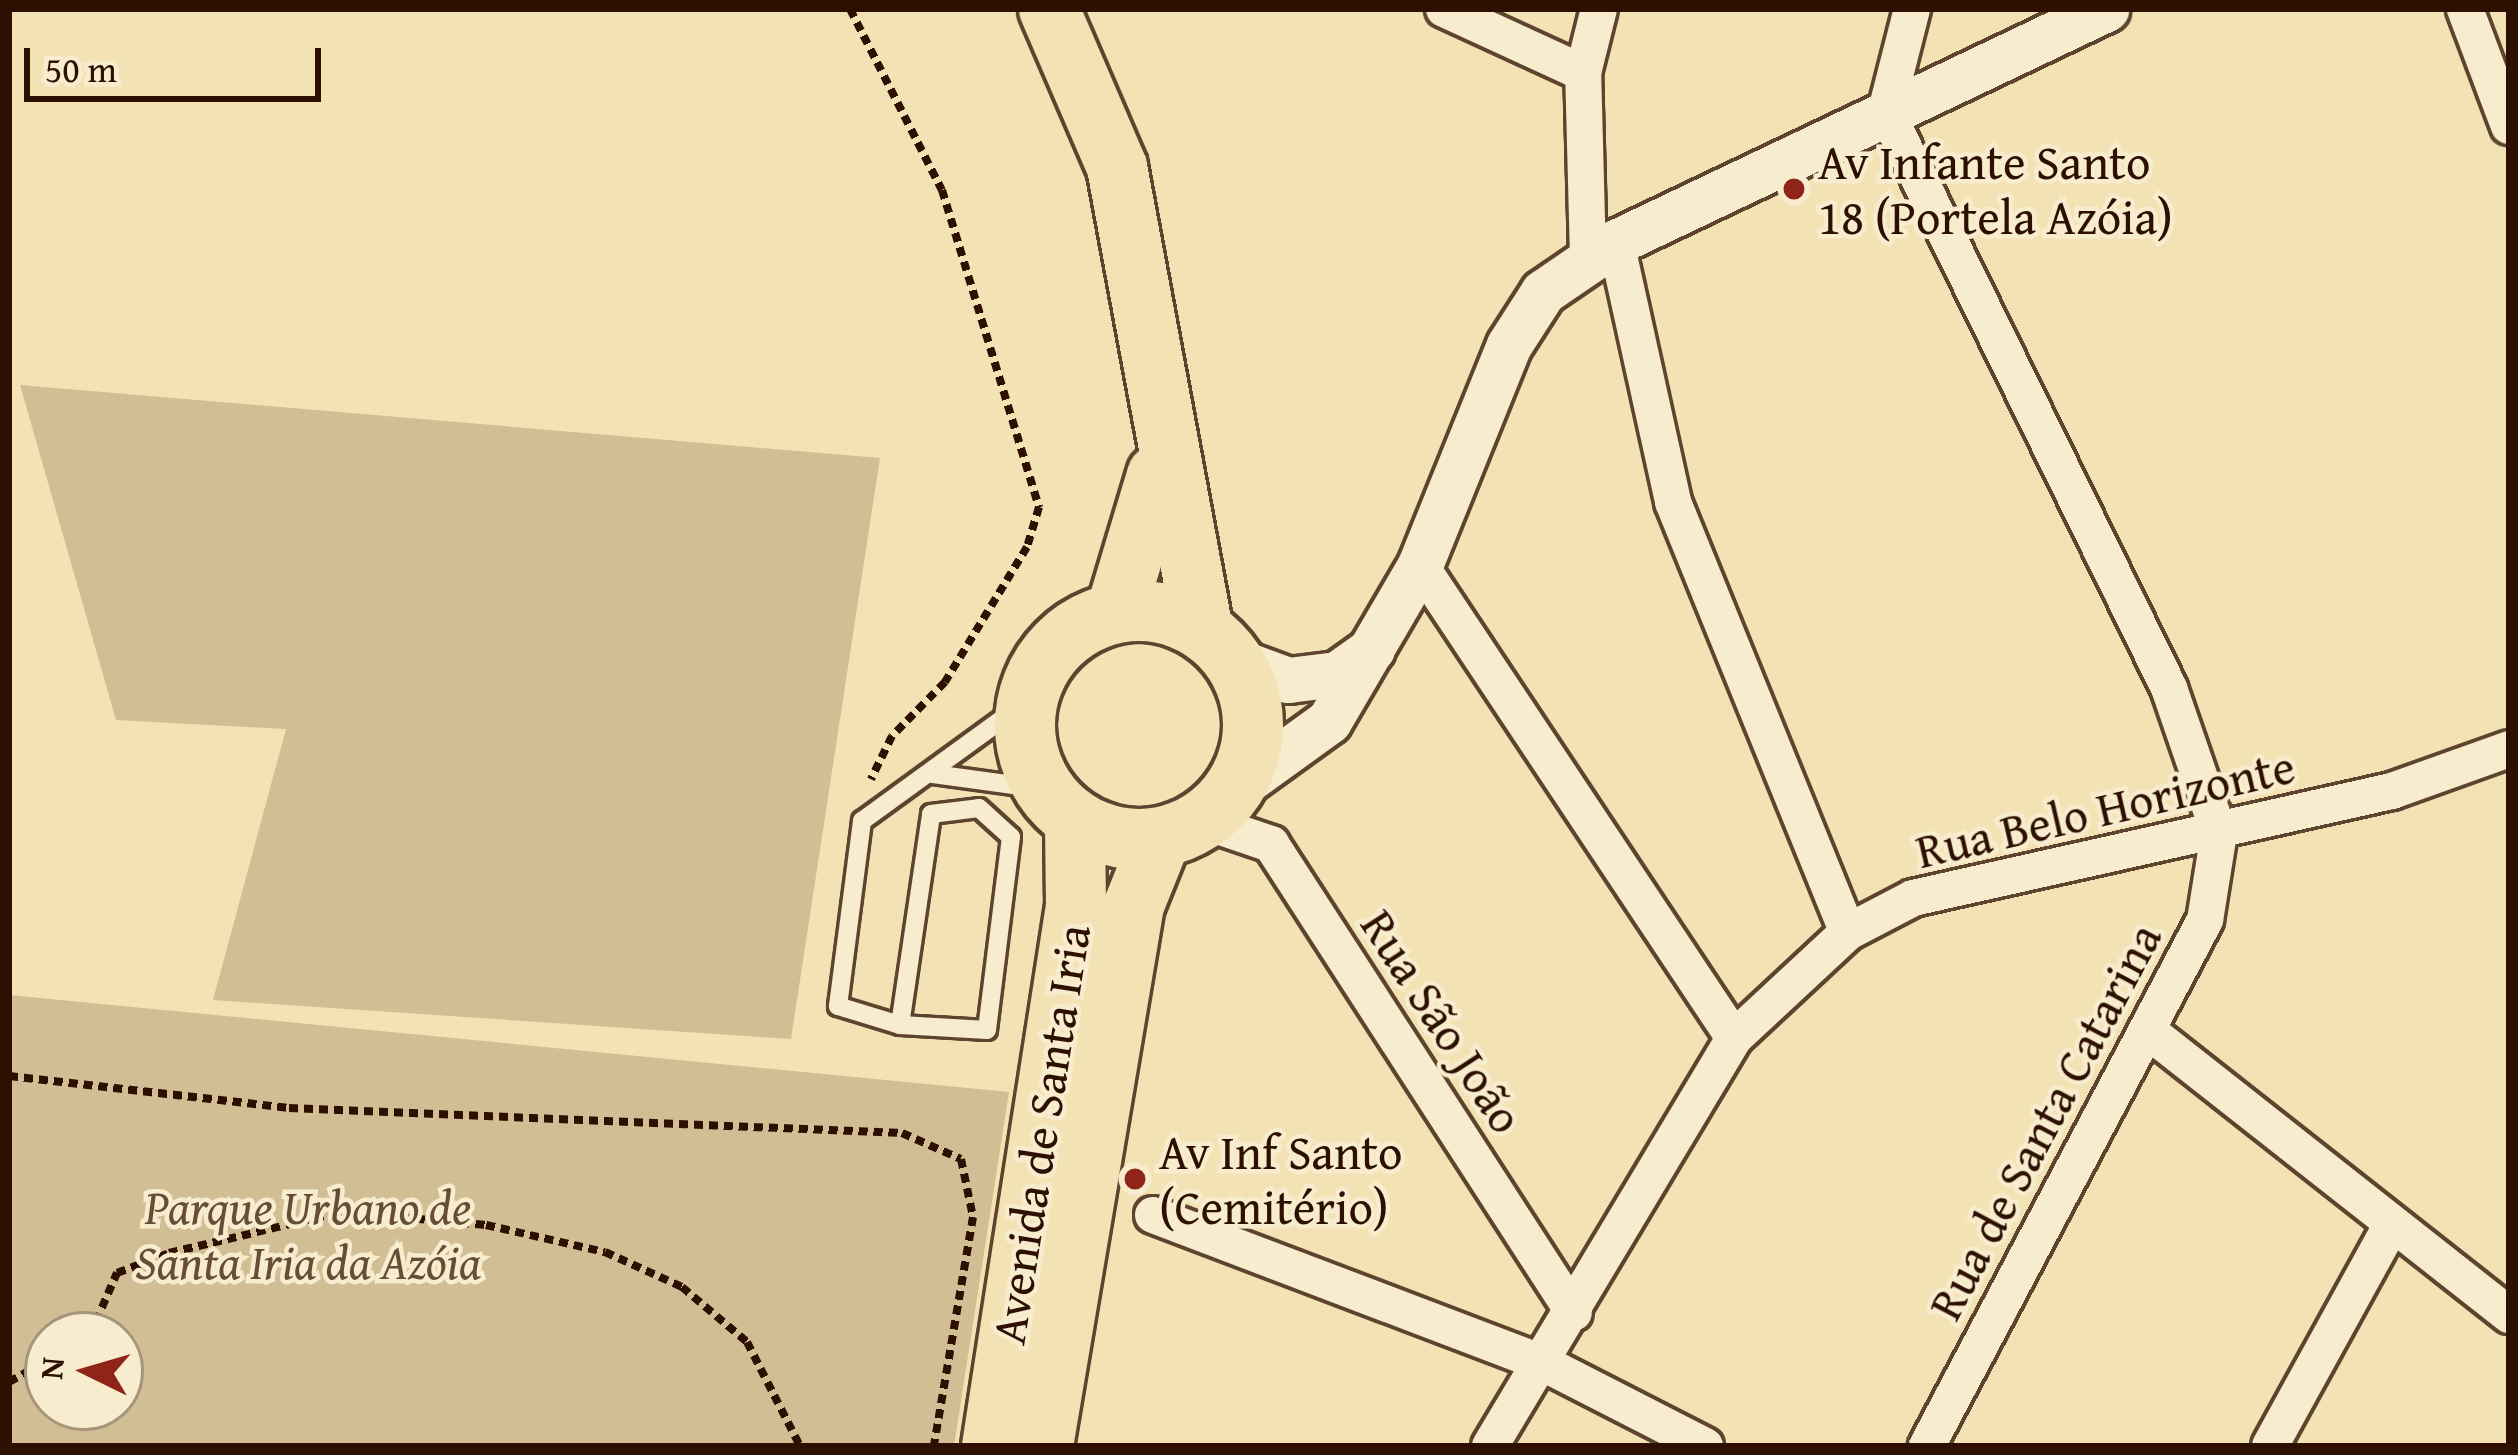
<!DOCTYPE html>
<html>
<head>
<meta charset="utf-8">
<style>
  body { margin:0 }
  #map { position:relative; width:2518px; height:1455px; overflow:hidden; background:#f3e2b3; font-family:"Gentium Book Plus",serif }
  div>[style] { position:absolute }
  .green>* { inset:0; background:#d1be95 }
  .path>* { height:8px; margin-top:-4px; transform-origin:0; background:repeating-linear-gradient(90deg,#2d1002 0 9px,transparent 0 15px) }
  .roads { filter:drop-shadow(3px 0 #5e442e) drop-shadow(-3px 0 #5e442e) drop-shadow(0 3px #5e442e) drop-shadow(0 -3px #5e442e) }
  .service>* { height:18px; margin:-9px; padding:0 9px; transform-origin:9px; border-radius:9px; background:#f7ecce }
  .minor>* { height:36px; margin:-18px; padding:0 18px; transform-origin:18px; border-radius:18px; background:#f7ecce }
  .tertiary>* { height:45px; margin:-22.5px; padding:0 22.5px; transform-origin:22.5px; border-radius:22.5px; background:#f7ecce }
  .primary>* { height:60px; margin:-30px; padding:0 30px; transform-origin:30px; border-radius:30px; background:#f3e2b3 }
  .primary>.ring { margin:-30px; padding:0; box-sizing:content-box; background:none; border:60px solid #f3e2b3; border-radius:50% }
  .dots>* { width:33px; height:33px; translate:-50% -50%; box-sizing:border-box; border:6px solid #f7ecce; border-radius:50% }
  span { translate:-50% -50%; white-space:nowrap; text-align:center; line-height:1.15; -webkit-text-stroke:9px #f7ecce; paint-order:stroke }
  .poi-label { font-size:48px; color:#2d1002 }
  .left { translate:0 -50%; text-align:left }
  .street-label { font-size:48px; color:#2d1002 }
  .park-label { font-size:48px; color:#664d35; font-style:italic }
  .frame { position:absolute; inset:0; border:12px solid #2d1002; pointer-events:none }
  .north { position:absolute; left:24px; top:1311px; width:120px; height:120px; box-sizing:border-box; background:#f7ecce; border:3px solid #a6947c; border-radius:50%; rotate:275deg; font-size:33px; font-weight:700; line-height:48px; text-align:center; color:#2d1002 }
  .north::after { content:''; display:block; margin:auto; width:42px; height:54px; background:#8f2418; clip-path:polygon(50% 0,100% 100%,50% 72%,0 100%) }
  .scale { position:absolute; left:24px; top:48px; width:297px; height:54px; box-sizing:border-box; border:6px solid #2d1002; border-top:0; padding-left:15px; font-size:36px; line-height:42px; white-space:nowrap; color:#2d1002; -webkit-text-stroke:9px #f7ecce; paint-order:stroke }
</style>
</head>
<body>
<div id="map">
  <div class="green">
    <i style="clip-path:polygon(20px 385px,880px 458px,791px 1039px,213px 1000px,286px 729px,116px 720px)"></i>
    <i style="clip-path:polygon(evenodd,9px 995px,1009px 1092px,954px 1446px,9px 1446px,9px 995px,48px 1335px,120px 1335px,120px 1407px,48px 1407px,48px 1335px)"></i>
  </div>
  <div class="path">
    <i style="left:850px;top:9px;width:203px;rotate:63.1deg"></i>
    <i style="left:942px;top:190px;width:332px;rotate:73deg"></i>
    <i style="left:1039px;top:507px;width:42px;rotate:106.7deg"></i>
    <i style="left:1027px;top:547px;width:158px;rotate:121.3deg"></i>
    <i style="left:945px;top:682px;width:76px;rotate:134.5deg"></i>
    <i style="left:892px;top:736px;width:48px;rotate:116deg"></i>
    <i style="left:9px;top:1076px;width:282px;rotate:6.5deg"></i>
    <i style="left:289px;top:1108px;width:614px;rotate:2.34deg"></i>
    <i style="left:902px;top:1133px;width:64px;rotate:23.8deg"></i>
    <i style="left:961px;top:1159px;width:59px;rotate:78.3deg"></i>
    <i style="left:973px;top:1217px;width:232px;rotate:99.7deg"></i>
    <i style="left:90px;top:1335px;width:68px;rotate:-66.5deg"></i>
    <i style="left:117px;top:1273px;width:56px;rotate:-21deg"></i>
    <i style="left:169px;top:1253px;width:177px;rotate:-13.4deg"></i>
    <i style="left:341px;top:1212px;width:146px;rotate:5.1deg"></i>
    <i style="left:486px;top:1225px;width:122px;rotate:12.8deg"></i>
    <i style="left:605px;top:1252px;width:85px;rotate:24.4deg"></i>
    <i style="left:682px;top:1287px;width:85px;rotate:40.2deg"></i>
    <i style="left:747px;top:1342px;width:117px;rotate:63deg"></i>
    <i style="left:9px;top:1382px;width:45px;rotate:-29.4deg"></i>
  </div>
  <div class="roads">
    <div class="service">
      <i style="left:933px;top:774px;width:111px;rotate:7.8deg"></i>
      <i style="left:900px;top:1025px;width:213px;rotate:-81.6deg"></i>
      <i style="left:931px;top:814px;width:48px;rotate:-7.1deg"></i>
      <i style="left:979px;top:808px;width:43px;rotate:42.2deg"></i>
      <i style="left:1011px;top:837px;width:194px;rotate:97.1deg"></i>
      <i style="left:987px;top:1030px;width:87px;rotate:-176.7deg"></i>
      <i style="left:900px;top:1025px;width:65px;rotate:-163deg"></i>
      <i style="left:838px;top:1006px;width:187px;rotate:-82.6deg"></i>
      <i style="left:862px;top:821px;width:203px;rotate:-36deg"></i>
    </div>
    <div class="minor">
      <i style="left:1444px;top:9px;width:153px;rotate:24.7deg"></i>
      <i style="left:1912px;top:9px;width:105px;rotate:104.3deg"></i>
      <i style="left:1886px;top:111px;width:643px;rotate:63.87deg"></i>
      <i style="left:2169px;top:688px;width:153px;rotate:71deg"></i>
      <i style="left:2219px;top:833px;width:88px;rotate:99.1deg"></i>
      <i style="left:2205px;top:920px;width:595px;rotate:117.86deg"></i>
      <i style="left:2465px;top:9px;width:125px;rotate:69.4deg"></i>
      <i style="left:1616px;top:242px;width:266px;rotate:77.6deg"></i>
      <i style="left:1673px;top:502px;width:464px;rotate:67.9deg"></i>
      <i style="left:1588px;top:258px;width:185px;rotate:-91.5deg"></i>
      <i style="left:1583px;top:73px;width:66px;rotate:-76deg"></i>
      <i style="left:1420px;top:565px;width:568px;rotate:56.42deg"></i>
      <i style="left:1203px;top:821px;width:72px;rotate:18.7deg"></i>
      <i style="left:1271px;top:844px;width:558px;rotate:57.14deg"></i>
      <i style="left:2147px;top:1030px;width:461px;rotate:38.2deg"></i>
      <i style="left:1153px;top:1215px;width:417px;rotate:20.8deg"></i>
      <i style="left:1543px;top:1363px;width:182px;rotate:27.1deg"></i>
      <i style="left:1490px;top:1446px;width:475px;rotate:-59.1deg"></i>
      <i style="left:1734px;top:1038px;width:156px;rotate:-42.9deg"></i>
      <i style="left:1848px;top:932px;width:73px;rotate:-27.6deg"></i>
      <i style="left:1913px;top:898px;width:491px;rotate:-12.6deg"></i>
      <i style="left:2392px;top:791px;width:124px;rotate:-19.7deg"></i>
      <i style="left:2270px;top:1446px;width:253px;rotate:-61.2deg"></i>
    </div>
    <div class="tertiary">
      <i style="left:1234px;top:660px;width:58px;rotate:20.3deg"></i>
      <i style="left:1288px;top:680px;width:49px;rotate:-7deg"></i>
      <i style="left:1337px;top:674px;width:43px;rotate:-35.5deg"></i>
      <i style="left:1235px;top:789px;width:116px;rotate:-35.9deg"></i>
      <i style="left:1329px;top:721px;width:181px;rotate:-59.7deg"></i>
      <i style="left:1420px;top:565px;width:237px;rotate:-68deg"></i>
      <i style="left:1509px;top:345px;width:63px;rotate:-57.3deg"></i>
      <i style="left:1543px;top:292px;width:88px;rotate:-34.4deg"></i>
      <i style="left:1616px;top:242px;width:543px;rotate:-25.43deg"></i>
    </div>
    <div class="primary">
      <i style="left:1049px;top:9px;width:172px;rotate:66.7deg"></i>
      <i style="left:1117px;top:167px;width:470px;rotate:79.5deg"></i>
      <i class="ring" style="left:1025px;top:611px;width:168px;height:168px"></i>
      <i style="left:1116px;top:612px;width:143px;rotate:-73.3deg"></i>
      <i style="left:992px;top:1446px;width:546px;rotate:-81.16deg"></i>
      <i style="left:1076px;top:906px;width:85px;rotate:-90.7deg"></i>
      <i style="left:1043px;top:1446px;width:549px;rotate:-80.45deg"></i>
      <i style="left:1134px;top:905px;width:72px;rotate:-68.1deg"></i>
    </div>
  </div>
  <div class="dots">
    <i style="left:1794px;top:189px;background:#8f2418"></i>
    <i style="left:1135px;top:1179px;background:#8f2418"></i>
  </div>
  <div class="poi-label">
    <span class="left" style="left:1818px;top:189px">Av Infante Santo<br>18 (Portela Azóia)</span>
    <span class="left" style="left:1159px;top:1179px">Av Inf Santo<br>(Cemitério)</span>
  </div>
  <div class="street-label">
    <span style="left:2105px;top:808px;rotate:-13deg">Rua Belo Horizonte</span>
    <span style="left:1443px;top:1021px;rotate:57deg">Rua São João</span>
    <span style="left:2044px;top:1121px;rotate:-62deg">Rua de Santa Catarina</span>
    <span style="left:1040px;top:1134px;rotate:-81deg">Avenida de Santa Iria</span>
  </div>
  <div class="park-label">
    <span style="left:308px;top:1234px">Parque Urbano de<br>Santa Iria da Azóia</span>
  </div>
  <div class="frame"></div>
  <div class="north">N</div>
  <div class="scale">50 m</div>
</div>
</body>
</html>
